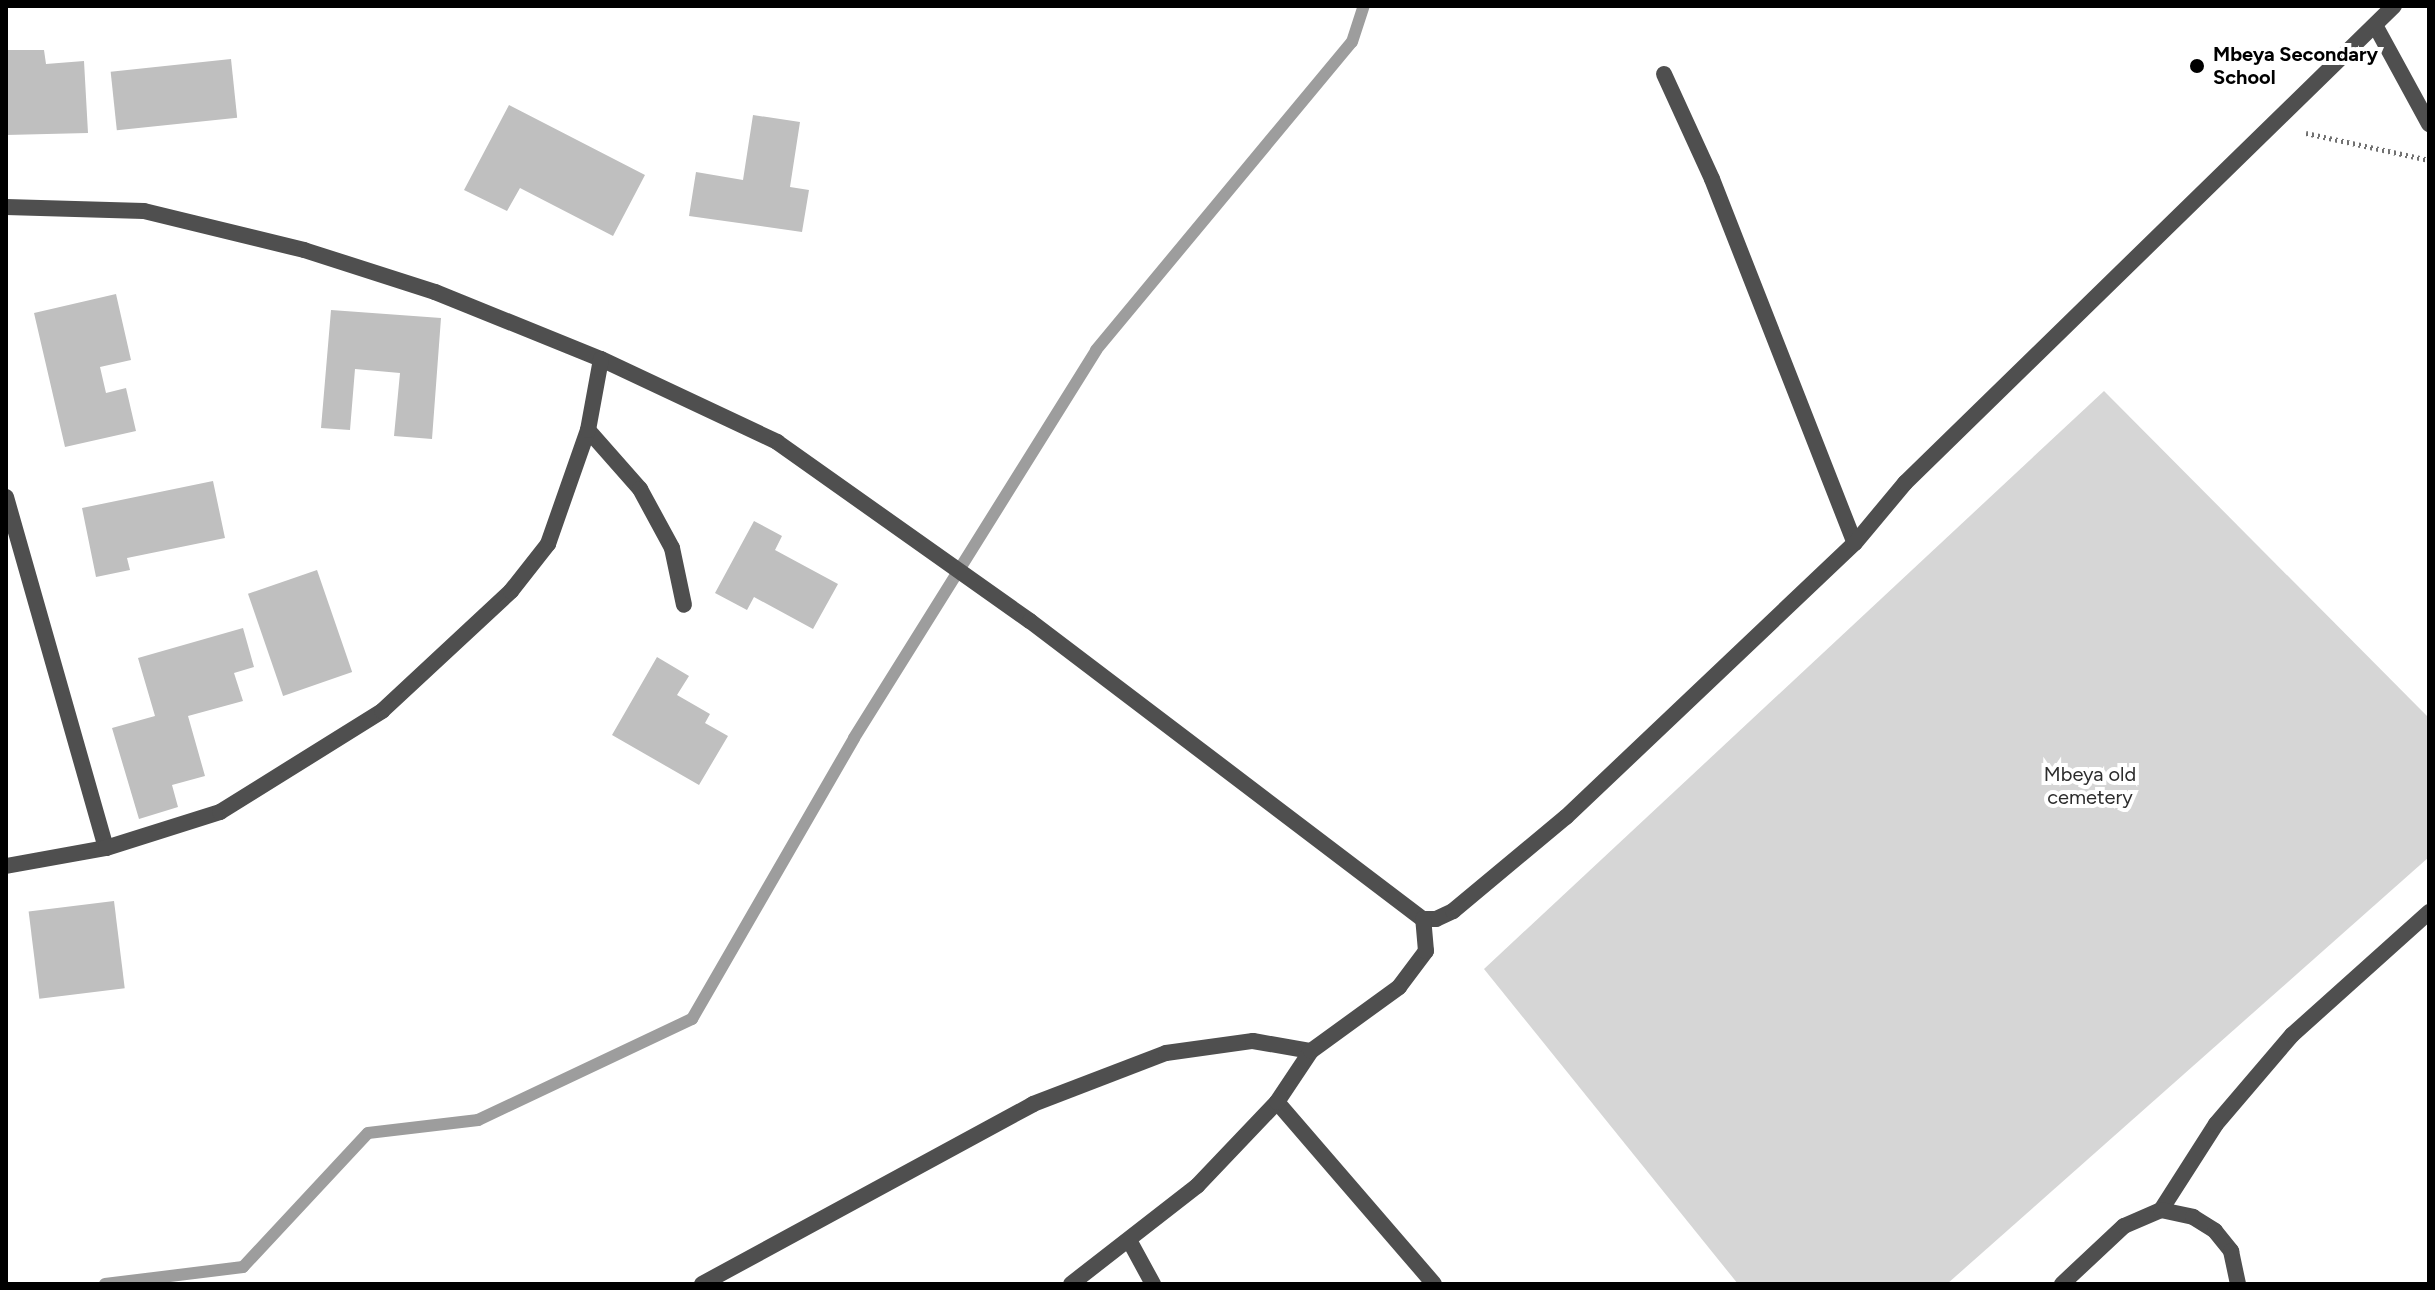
<!DOCTYPE html>
<html>
<head>
<meta charset="utf-8">
<style>
  body { margin:0 }
  #map { position:relative; width:2435px; height:1290px; overflow:hidden; background:#fff; font-family:Figtree,sans-serif }
  div>[style] { position:absolute }
  .green>* { inset:0; background:#d6d6d6 }
  .stream>* { height:12px; margin:-6px; padding:0 6px; transform-origin:6px; border-radius:6px; background:#9d9d9d }
  .building>* { inset:0; background:#bfbfbf; transform-origin:0 0 }
  .path>* { height:5px; margin-top:-2.5px; transform-origin:0; background:repeating-linear-gradient(90deg,#717171 0 2px,transparent 0 6px) }
  .service>* { height:16px; margin:-8px; padding:0 8px; transform-origin:8px; border-radius:8px; background:#4f4f4f }
  .minor>* { height:16px; margin:-8px; padding:0 8px; transform-origin:8px; border-radius:8px; background:#4f4f4f }
  .dots>* { width:22px; height:22px; translate:-50% -50%; box-sizing:border-box; border:4px solid #fff; border-radius:50% }
  span { translate:-50% -50%; white-space:nowrap; text-align:center; line-height:1.15; -webkit-text-stroke:8px #fff; paint-order:stroke }
  .poi-label { font-size:20px; color:#000; font-weight:700 }
  .left { translate:0 -50%; text-align:left }
  .park-label { font-size:20px; color:#2d2d2d }
  .frame { position:absolute; inset:0; border:8px solid #000; pointer-events:none }
</style>
</head>
<body>
<div id="map">
  <div class="green">
    <i style="clip-path:polygon(2104px 391px,2429px 718px,2429px 857px,1947px 1284px,1738px 1284px,1484px 969px)"></i>
  </div>
  <div class="stream">
    <i style="left:105px;top:1284px;width:139px;rotate:-7deg"></i>
    <i style="left:243px;top:1267px;width:183px;rotate:-47deg"></i>
    <i style="left:368px;top:1133px;width:111px;rotate:-6.7deg"></i>
    <i style="left:478px;top:1120px;width:237px;rotate:-25.3deg"></i>
    <i style="left:692px;top:1019px;width:324px;rotate:-60deg"></i>
    <i style="left:854px;top:738px;width:457px;rotate:-58deg"></i>
    <i style="left:1096px;top:350px;width:400px;rotate:-50.3deg"></i>
    <i style="left:1352px;top:42px;width:38px;rotate:-72deg"></i>
  </div>
  <div class="building">
    <i style="clip-path:polygon(6px 50px,44px 50px,46px 64px,84px 61px,88px 133px,6px 135px)"></i>
    <i style="left:231px;top:59px;width:59px;height:121px;rotate:84deg"></i>
    <i style="clip-path:polygon(509px 105px,645px 175px,613px 236px,520px 188px,507px 211px,464px 190px)"></i>
    <i style="clip-path:polygon(753px 115px,800px 122px,790px 187px,809px 190px,802px 232px,689px 216px,696px 172px,743px 180px)"></i>
    <i style="clip-path:polygon(116px 294px,131px 360px,100px 367px,106px 393px,126px 388px,136px 431px,65px 447px,34px 313px)"></i>
    <i style="clip-path:polygon(331px 310px,441px 318px,432px 439px,394px 436px,400px 373px,355px 369px,350px 430px,321px 428px)"></i>
    <i style="clip-path:polygon(213px 481px,225px 538px,127px 558px,130px 570px,96px 577px,82px 508px)"></i>
    <i style="clip-path:polygon(754px 521px,782px 536px,775px 550px,838px 584px,813px 629px,754px 597px,747px 610px,715px 593px)"></i>
    <i style="left:317px;top:570px;width:108px;height:73px;rotate:71deg"></i>
    <i style="clip-path:polygon(243px 628px,254px 667px,234px 673px,243px 701px,188px 716px,205px 776px,172px 785px,178px 807px,139px 819px,112px 728px,155px 716px,138px 658px)"></i>
    <i style="clip-path:polygon(657px 657px,689px 676px,677px 695px,710px 714px,705px 723px,728px 736px,699px 785px,612px 735px)"></i>
    <i style="left:114px;top:901px;width:88px;height:86px;rotate:83deg"></i>
  </div>
  <div class="path">
    <i style="left:2306px;top:133px;width:126px;rotate:12.4deg"></i>
  </div>
  <div class="service">
    <i style="left:2375px;top:25px;width:113px;rotate:61.4deg"></i>
    <i style="left:1664px;top:74px;width:115px;rotate:65.4deg"></i>
    <i style="left:1712px;top:179px;width:391px;rotate:68.6deg"></i>
  </div>
  <div class="minor">
    <i style="left:6px;top:207px;width:138px;rotate:1.7deg"></i>
    <i style="left:144px;top:211px;width:165px;rotate:13.7deg"></i>
    <i style="left:304px;top:250px;width:138px;rotate:17.8deg"></i>
    <i style="left:435px;top:292px;width:179px;rotate:22deg"></i>
    <i style="left:601px;top:359px;width:195px;rotate:25.2deg"></i>
    <i style="left:777px;top:442px;width:310px;rotate:35.3deg"></i>
    <i style="left:1030px;top:621px;width:493px;rotate:37.2deg"></i>
    <i style="left:1423px;top:919px;width:13px"></i>
    <i style="left:1436px;top:919px;width:19px;rotate:-25deg"></i>
    <i style="left:1453px;top:911px;width:147px;rotate:-39.8deg"></i>
    <i style="left:1566px;top:817px;width:398px;rotate:-43.5deg"></i>
    <i style="left:1855px;top:543px;width:78px;rotate:-50.2deg"></i>
    <i style="left:1905px;top:483px;width:683px;rotate:-44.29deg"></i>
    <i style="left:588px;top:430px;width:79px;rotate:48.6deg"></i>
    <i style="left:640px;top:489px;width:67px;rotate:61.5deg"></i>
    <i style="left:672px;top:548px;width:58px;rotate:78.1deg"></i>
    <i style="left:6px;top:497px;width:365px;rotate:74.1deg"></i>
    <i style="left:6px;top:866px;width:102px;rotate:-10.2deg"></i>
    <i style="left:106px;top:848px;width:120px;rotate:-17.5deg"></i>
    <i style="left:220px;top:812px;width:191px;rotate:-31.9deg"></i>
    <i style="left:382px;top:711px;width:176px;rotate:-42.9deg"></i>
    <i style="left:511px;top:591px;width:60px;rotate:-51.8deg"></i>
    <i style="left:548px;top:544px;width:121px;rotate:-70.7deg"></i>
    <i style="left:588px;top:430px;width:72px;rotate:-79.6deg"></i>
    <i style="left:1277px;top:1102px;width:240px;rotate:49.2deg"></i>
    <i style="left:2161px;top:1210px;width:102px;rotate:-57.4deg"></i>
    <i style="left:2216px;top:1124px;width:117px;rotate:-49.5deg"></i>
    <i style="left:2292px;top:1035px;width:184px;rotate:-41.9deg"></i>
    <i style="left:1129px;top:1240px;width:50px;rotate:61.4deg"></i>
    <i style="left:702px;top:1284px;width:377px;rotate:-28.5deg"></i>
    <i style="left:1033px;top:1104px;width:142px;rotate:-21deg"></i>
    <i style="left:1166px;top:1053px;width:88px;rotate:-7.9deg"></i>
    <i style="left:1253px;top:1041px;width:59px;rotate:9.8deg"></i>
    <i style="left:1071px;top:1284px;width:160px;rotate:-37.9deg"></i>
    <i style="left:1197px;top:1186px;width:116px;rotate:-46.4deg"></i>
    <i style="left:1277px;top:1102px;width:61px;rotate:-56.3deg"></i>
    <i style="left:1311px;top:1051px;width:109px;rotate:-36deg"></i>
    <i style="left:1399px;top:987px;width:45px;rotate:-53.1deg"></i>
    <i style="left:1426px;top:951px;width:32px;rotate:-95deg"></i>
    <i style="left:2062px;top:1284px;width:85px;rotate:-43.1deg"></i>
    <i style="left:2124px;top:1226px;width:40px;rotate:-23.4deg"></i>
    <i style="left:2161px;top:1210px;width:33px;rotate:12deg"></i>
    <i style="left:2193px;top:1217px;width:26px;rotate:32deg"></i>
    <i style="left:2215px;top:1231px;width:26px;rotate:51deg"></i>
    <i style="left:2231px;top:1251px;width:34px;rotate:78deg"></i>
  </div>
  <div class="dots">
    <i style="left:2197px;top:66px;background:#000"></i>
  </div>
  <div class="poi-label">
    <span class="left" style="left:2213px;top:66px">Mbeya Secondary<br>School</span>
  </div>
  <div class="park-label">
    <span style="left:2090px;top:786px">Mbeya old<br>cemetery</span>
  </div>
  <div class="frame"></div>
</div>
</body>
</html>
